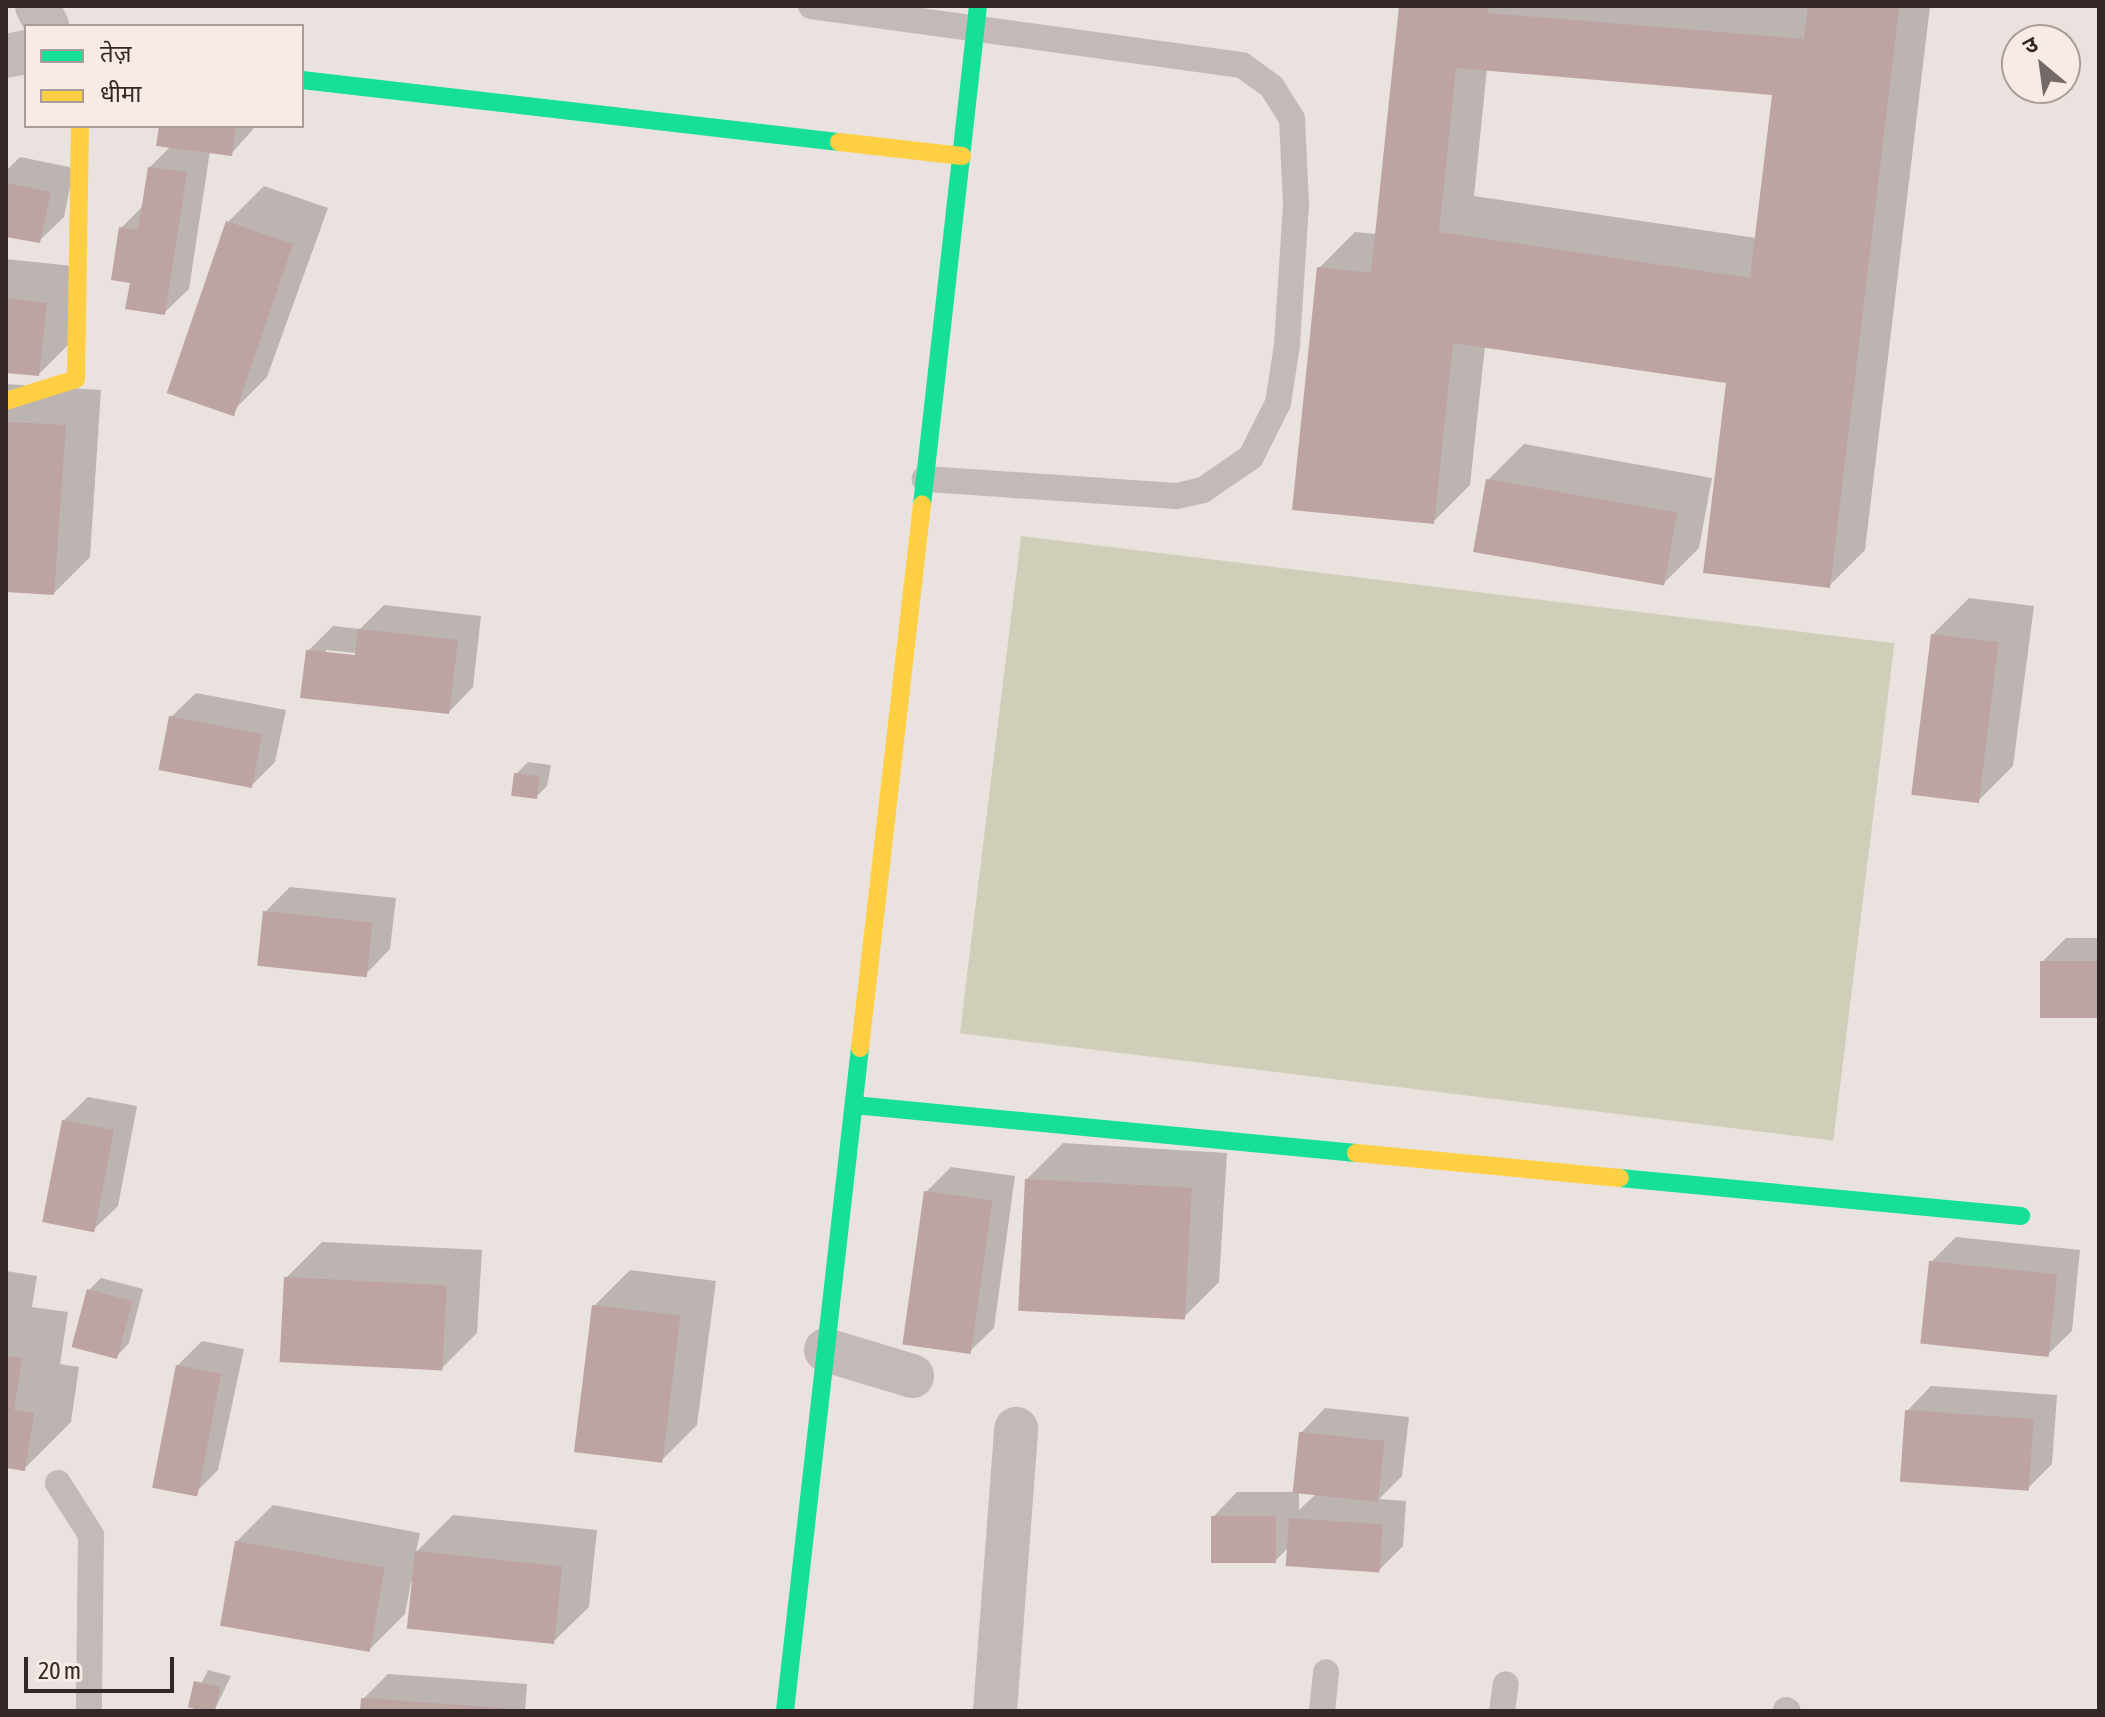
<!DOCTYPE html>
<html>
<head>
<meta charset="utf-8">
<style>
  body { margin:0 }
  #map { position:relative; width:2105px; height:1717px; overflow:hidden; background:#eae2de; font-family:"Asap Condensed","Noto Sans Devanagari",sans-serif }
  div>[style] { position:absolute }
  .green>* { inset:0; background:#d0ceb9; transform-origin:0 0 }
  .shadow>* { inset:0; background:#0003 }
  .building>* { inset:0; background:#bda3a1; transform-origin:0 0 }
  .lane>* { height:26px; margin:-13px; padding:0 13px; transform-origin:13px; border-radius:13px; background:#c3bab7 }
  .street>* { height:44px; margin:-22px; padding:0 22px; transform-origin:22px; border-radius:22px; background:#c3bab7 }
  .fast>* { height:18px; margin:-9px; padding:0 9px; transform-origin:9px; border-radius:9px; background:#16e098 }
  .slow>* { height:18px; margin:-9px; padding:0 9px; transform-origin:9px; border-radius:9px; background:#ffcf43 }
  span { translate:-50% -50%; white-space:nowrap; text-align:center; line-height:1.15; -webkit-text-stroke:8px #f8ebe5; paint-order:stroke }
  .frame { position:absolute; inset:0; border:8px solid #332827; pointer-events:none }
  .legend { position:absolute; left:24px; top:24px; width:280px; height:104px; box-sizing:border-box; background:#f8ebe5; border:2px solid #a99d99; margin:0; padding:10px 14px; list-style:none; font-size:24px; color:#332827 }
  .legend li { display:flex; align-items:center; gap:16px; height:40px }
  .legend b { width:40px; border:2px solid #a99d99 }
  .north { position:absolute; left:2001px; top:24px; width:80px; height:80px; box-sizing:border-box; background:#f8ebe5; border:2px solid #a99d99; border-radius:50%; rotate:331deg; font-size:22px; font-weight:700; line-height:32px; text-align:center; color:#332827 }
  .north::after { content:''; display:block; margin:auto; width:28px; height:36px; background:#736967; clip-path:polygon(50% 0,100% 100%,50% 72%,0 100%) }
  .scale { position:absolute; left:24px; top:1657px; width:150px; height:36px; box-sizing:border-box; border:4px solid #332827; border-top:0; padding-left:10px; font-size:24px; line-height:28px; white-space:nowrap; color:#332827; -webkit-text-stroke:6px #f8ebe5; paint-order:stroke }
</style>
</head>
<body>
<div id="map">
  <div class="green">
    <i style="left:1021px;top:536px;width:880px;height:501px;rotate:7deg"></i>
  </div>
  <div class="shadow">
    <i style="clip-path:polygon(evenodd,1401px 6px,1930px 6px,1865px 550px,1829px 586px,1729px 381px,1485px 346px,1470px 485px,1433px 522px,1319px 268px,1355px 232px,1377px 234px,1401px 6px,1487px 69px,1774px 93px,1756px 238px,1474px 196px,1487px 69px)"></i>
    <i style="clip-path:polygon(161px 126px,256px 126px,231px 154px,210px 151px,189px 289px,164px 313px,132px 281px,121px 228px,144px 205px,150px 167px,171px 146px)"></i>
    <i style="clip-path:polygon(20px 157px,74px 168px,64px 217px,39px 241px,6px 235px,6px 171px)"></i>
    <i style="clip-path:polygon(264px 186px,328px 208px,267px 377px,231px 413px,228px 222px)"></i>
    <i style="clip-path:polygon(6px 259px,82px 267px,75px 338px,39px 374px,6px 371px)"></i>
    <i style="clip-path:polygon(6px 384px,101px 390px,90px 557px,54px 593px,6px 590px)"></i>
    <i style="clip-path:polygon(1524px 444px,1712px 478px,1699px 548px,1663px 584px,1488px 480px)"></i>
    <i style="clip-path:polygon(1969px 598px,2034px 606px,2013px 766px,1977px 802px,1932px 635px)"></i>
    <i style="clip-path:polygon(evenodd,384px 605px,481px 616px,473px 687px,449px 712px,308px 651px,333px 626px,360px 629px,384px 605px,326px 650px,365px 654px,365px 658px,326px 654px,326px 650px)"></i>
    <i style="clip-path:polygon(196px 693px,286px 710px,275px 762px,251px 786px,171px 717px)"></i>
    <i style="clip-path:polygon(528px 762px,551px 765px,547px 786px,535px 798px,516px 774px)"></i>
    <i style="clip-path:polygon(290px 887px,396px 898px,390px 949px,366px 974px,265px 912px)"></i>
    <i style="clip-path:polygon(2066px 938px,2099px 938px,2099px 1016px,2042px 962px)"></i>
    <i style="clip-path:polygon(88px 1097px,137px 1106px,118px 1206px,93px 1230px,63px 1121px)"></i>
    <i style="clip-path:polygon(1063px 1143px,1227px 1153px,1219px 1282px,1183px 1318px,1027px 1179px)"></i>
    <i style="clip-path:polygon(951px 1167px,1015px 1176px,994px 1328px,969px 1352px,926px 1192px)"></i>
    <i style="clip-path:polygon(1956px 1237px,2080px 1250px,2072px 1331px,2047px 1355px,1931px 1262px)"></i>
    <i style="clip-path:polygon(322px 1242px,482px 1250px,477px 1333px,441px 1369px,286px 1278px)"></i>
    <i style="clip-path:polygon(630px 1270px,716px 1281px,697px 1425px,661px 1461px,594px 1306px)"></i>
    <i style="clip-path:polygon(6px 1271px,37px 1276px,32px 1307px,68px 1312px,60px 1364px,79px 1367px,71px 1422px,24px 1469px,6px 1466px)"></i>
    <i style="clip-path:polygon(101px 1278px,143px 1289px,129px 1343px,118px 1355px,89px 1290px)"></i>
    <i style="clip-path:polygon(202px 1341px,244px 1349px,218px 1470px,194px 1494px,177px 1366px)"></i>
    <i style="clip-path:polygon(1931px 1386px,2057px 1395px,2052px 1464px,2027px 1489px,1907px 1411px)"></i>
    <i style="clip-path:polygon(evenodd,1325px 1408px,1409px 1417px,1402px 1476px,1379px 1499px,1406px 1501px,1403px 1546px,1379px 1570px,1289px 1547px,1275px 1561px,1213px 1517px,1237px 1492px,1294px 1492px,1301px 1433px,1325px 1408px,1299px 1492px,1316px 1494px,1299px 1510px,1299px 1492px)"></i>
    <i style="clip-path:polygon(273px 1505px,420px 1533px,416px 1552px,453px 1515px,597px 1530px,589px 1607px,552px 1643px,411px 1582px,405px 1614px,369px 1650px,236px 1542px)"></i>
    <i style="clip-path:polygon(208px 1670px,231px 1676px,214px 1711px,190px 1706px)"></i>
    <i style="clip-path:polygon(388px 1674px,527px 1684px,525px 1711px,362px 1711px,363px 1699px)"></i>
  </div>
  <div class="building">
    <i style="clip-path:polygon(evenodd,1399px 6px,1488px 6px,1488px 13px,1804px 39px,1808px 6px,1899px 8px,1830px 588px,1703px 573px,1726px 383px,1453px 343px,1434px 524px,1292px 510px,1317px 267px,1371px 273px,1399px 6px,1456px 68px,1772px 95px,1750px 278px,1439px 232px,1456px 68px)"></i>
    <i style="clip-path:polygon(159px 126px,236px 126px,232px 156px,156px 146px)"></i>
    <i style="clip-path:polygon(148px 167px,187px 172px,165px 315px,125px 309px,130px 283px,111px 280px,119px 227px,138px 230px)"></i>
    <i style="clip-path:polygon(6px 183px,51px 192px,40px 243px,6px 237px)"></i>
    <i style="left:226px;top:221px;width:71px;height:182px;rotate:19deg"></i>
    <i style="clip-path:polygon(6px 298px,47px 303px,39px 376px,6px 373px)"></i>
    <i style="clip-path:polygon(6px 422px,66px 425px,54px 595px,6px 592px)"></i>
    <i style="left:1486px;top:479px;width:194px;height:74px;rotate:10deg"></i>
    <i style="clip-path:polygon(358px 629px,458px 640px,449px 714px,300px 698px,306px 650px,355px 655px)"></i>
    <i style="left:1931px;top:634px;width:68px;height:162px;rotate:7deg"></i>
    <i style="left:169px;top:716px;width:95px;height:55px;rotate:11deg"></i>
    <i style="left:514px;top:773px;width:26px;height:23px;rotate:7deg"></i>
    <i style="left:263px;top:911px;width:110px;height:55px;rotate:6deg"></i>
    <i style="left:2040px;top:961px;width:59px;height:57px"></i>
    <i style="left:62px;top:1120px;width:53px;height:104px;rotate:11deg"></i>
    <i style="left:1025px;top:1179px;width:167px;height:132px;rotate:3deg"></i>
    <i style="left:924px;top:1191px;width:69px;height:155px;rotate:8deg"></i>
    <i style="left:1929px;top:1261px;width:129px;height:83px;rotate:6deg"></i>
    <i style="left:284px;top:1277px;width:163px;height:85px;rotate:3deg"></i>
    <i style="left:87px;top:1289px;width:47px;height:60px;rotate:15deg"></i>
    <i style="left:592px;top:1305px;width:89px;height:148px;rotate:7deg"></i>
    <i style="clip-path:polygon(6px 1356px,22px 1358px,14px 1410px,34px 1413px,25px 1471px,6px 1468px)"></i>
    <i style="left:176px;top:1365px;width:46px;height:125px;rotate:11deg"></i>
    <i style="left:1905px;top:1410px;width:129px;height:72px;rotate:4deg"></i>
    <i style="left:1299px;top:1432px;width:86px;height:61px;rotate:6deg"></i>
    <i style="left:1211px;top:1516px;width:65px;height:47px"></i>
    <i style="left:1289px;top:1518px;width:94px;height:48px;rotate:4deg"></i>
    <i style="left:235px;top:1541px;width:152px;height:86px;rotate:10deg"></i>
    <i style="left:415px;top:1551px;width:148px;height:78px;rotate:6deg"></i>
    <i style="left:194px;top:1681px;width:27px;height:27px;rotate:13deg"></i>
    <i style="clip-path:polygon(361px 1698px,503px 1708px,503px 1711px,360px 1711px)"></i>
  </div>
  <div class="lane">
    <i style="left:811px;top:6px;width:435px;rotate:7.8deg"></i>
    <i style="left:1242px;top:65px;width:37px;rotate:36deg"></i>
    <i style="left:1272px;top:87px;width:38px;rotate:58deg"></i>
    <i style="left:1292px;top:119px;width:86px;rotate:87.3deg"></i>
    <i style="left:1296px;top:205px;width:140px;rotate:93.7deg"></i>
    <i style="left:1287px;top:345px;width:59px;rotate:98.8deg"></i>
    <i style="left:1278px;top:403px;width:60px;rotate:116.6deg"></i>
    <i style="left:1251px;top:457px;width:58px;rotate:145.5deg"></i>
    <i style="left:1203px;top:490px;width:28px;rotate:167deg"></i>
    <i style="left:1176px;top:496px;width:252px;rotate:-176.1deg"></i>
    <i style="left:58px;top:1483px;width:62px;rotate:57.6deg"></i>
    <i style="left:91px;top:1535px;width:176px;rotate:90.7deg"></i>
    <i style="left:1786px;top:1710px;width:2px;rotate:27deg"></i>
    <i style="left:1322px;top:1711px;width:39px;rotate:-84deg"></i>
    <i style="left:1502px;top:1711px;width:27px;rotate:-82deg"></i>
  </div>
  <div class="street">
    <i style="left:37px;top:6px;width:22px;rotate:63deg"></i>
    <i style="left:6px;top:56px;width:20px;rotate:-11deg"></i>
    <i style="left:826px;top:1350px;width:90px;rotate:16.8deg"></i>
    <i style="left:995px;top:1711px;width:283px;rotate:-85.7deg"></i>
  </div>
  <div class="fast">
    <i style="left:302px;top:80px;width:541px;rotate:6.59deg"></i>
    <i style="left:922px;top:505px;width:502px;rotate:-83.6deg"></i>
    <i style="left:854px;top:1105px;width:504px;rotate:5.46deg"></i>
    <i style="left:1620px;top:1178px;width:403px;rotate:5.4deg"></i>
    <i style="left:785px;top:1711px;width:667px;rotate:-83.55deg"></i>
  </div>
  <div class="slow">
    <i style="left:839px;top:142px;width:124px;rotate:6.5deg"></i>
    <i style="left:6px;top:401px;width:73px;rotate:-17.4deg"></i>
    <i style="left:76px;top:379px;width:253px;rotate:-89.1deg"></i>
    <i style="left:860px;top:1048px;width:547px;rotate:-83.49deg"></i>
    <i style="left:1356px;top:1153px;width:265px;rotate:5.4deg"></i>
  </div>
  <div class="frame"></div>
  <ul class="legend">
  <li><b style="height:10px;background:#16e098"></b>तेज़</li>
  <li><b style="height:10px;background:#ffcf43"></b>धीमा</li>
  </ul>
  <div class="north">उ</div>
  <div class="scale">20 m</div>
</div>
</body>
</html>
